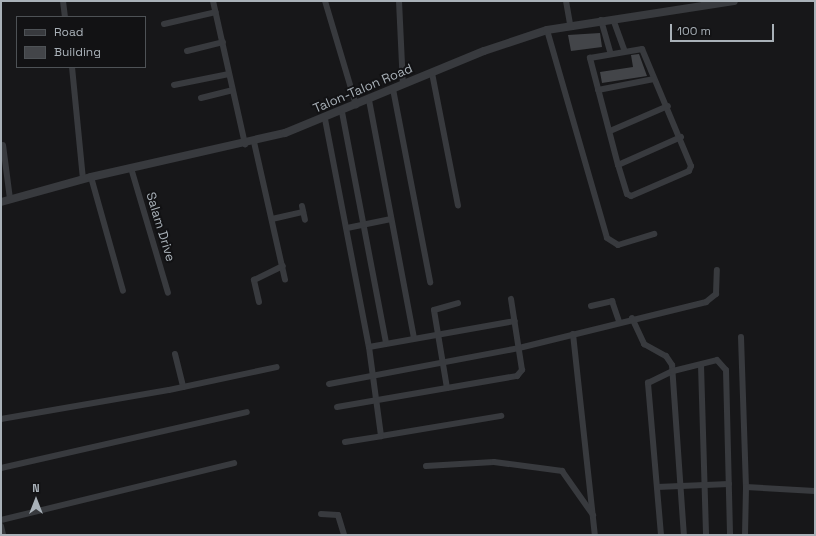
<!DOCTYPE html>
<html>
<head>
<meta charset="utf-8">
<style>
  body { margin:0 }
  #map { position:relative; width:816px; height:536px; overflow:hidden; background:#171719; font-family:"Space Grotesk",sans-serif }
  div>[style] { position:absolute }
  .building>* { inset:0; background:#434549 }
  .minor>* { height:6px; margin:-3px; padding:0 3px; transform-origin:3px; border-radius:3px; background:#383a3e }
  .tertiary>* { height:8px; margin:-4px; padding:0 4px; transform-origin:4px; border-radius:4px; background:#383a3e }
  span { translate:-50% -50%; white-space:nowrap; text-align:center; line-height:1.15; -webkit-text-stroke:4px #121214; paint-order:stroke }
  .street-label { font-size:13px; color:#a9b1b8 }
  .frame { position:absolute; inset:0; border:2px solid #a9b1b8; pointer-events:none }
  .legend { position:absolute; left:16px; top:16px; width:130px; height:52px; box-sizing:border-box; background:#121214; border:1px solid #4e5256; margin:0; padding:5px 7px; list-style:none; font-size:12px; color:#a9b1b8 }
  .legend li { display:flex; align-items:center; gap:8px; height:20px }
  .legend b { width:20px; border:1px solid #4e5256 }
  .north { position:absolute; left:16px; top:480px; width:40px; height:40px; -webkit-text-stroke:3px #121214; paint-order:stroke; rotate:0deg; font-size:11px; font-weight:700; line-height:16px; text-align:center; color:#a9b1b8 }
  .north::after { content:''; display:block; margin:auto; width:14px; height:18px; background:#a9b1b8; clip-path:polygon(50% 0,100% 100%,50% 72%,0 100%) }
  .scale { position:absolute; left:670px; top:24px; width:104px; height:18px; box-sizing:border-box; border:2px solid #a9b1b8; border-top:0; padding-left:5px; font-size:12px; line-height:14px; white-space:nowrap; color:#a9b1b8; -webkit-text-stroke:3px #121214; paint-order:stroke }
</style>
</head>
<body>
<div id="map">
  <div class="building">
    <i style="clip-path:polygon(600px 33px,602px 47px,571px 51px,568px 35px)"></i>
    <i style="clip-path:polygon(639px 54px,647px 76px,602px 83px,600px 72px,633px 67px,631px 55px)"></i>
  </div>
  <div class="minor">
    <i style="left:63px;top:1px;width:16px;rotate:83deg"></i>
    <i style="left:213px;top:1px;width:147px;rotate:77.4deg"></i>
    <i style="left:325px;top:1px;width:109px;rotate:73.4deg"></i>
    <i style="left:399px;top:1px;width:84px;rotate:87.3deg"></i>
    <i style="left:566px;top:1px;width:23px;rotate:80deg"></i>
    <i style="left:613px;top:19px;width:33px;rotate:70deg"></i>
    <i style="left:601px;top:20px;width:33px;rotate:74deg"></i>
    <i style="left:164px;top:24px;width:53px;rotate:-13deg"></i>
    <i style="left:547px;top:30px;width:216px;rotate:73.9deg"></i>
    <i style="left:607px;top:238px;width:13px;rotate:32deg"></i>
    <i style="left:618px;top:245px;width:38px;rotate:-17deg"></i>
    <i style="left:642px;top:49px;width:127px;rotate:67.3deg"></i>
    <i style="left:691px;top:166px;width:5px;rotate:112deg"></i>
    <i style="left:689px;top:171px;width:63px;rotate:156.7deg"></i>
    <i style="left:631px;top:196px;width:4px;rotate:-153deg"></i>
    <i style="left:627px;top:194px;width:30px;rotate:-107deg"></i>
    <i style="left:618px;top:165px;width:111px;rotate:-104.7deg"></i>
    <i style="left:590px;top:58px;width:53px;rotate:-9.8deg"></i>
    <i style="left:187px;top:51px;width:37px;rotate:-14deg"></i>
    <i style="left:72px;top:67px;width:113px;rotate:84.4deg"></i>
    <i style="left:432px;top:73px;width:135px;rotate:78.9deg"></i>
    <i style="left:174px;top:85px;width:56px;rotate:-11.3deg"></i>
    <i style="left:393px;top:89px;width:197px;rotate:79.1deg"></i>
    <i style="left:598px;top:90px;width:57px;rotate:-11.1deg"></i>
    <i style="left:201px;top:98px;width:32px;rotate:-14deg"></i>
    <i style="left:369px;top:100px;width:242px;rotate:79.3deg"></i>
    <i style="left:342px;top:112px;width:235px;rotate:79.2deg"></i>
    <i style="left:325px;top:119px;width:232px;rotate:79.1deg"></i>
    <i style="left:369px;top:347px;width:90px;rotate:82.3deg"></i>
    <i style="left:381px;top:436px;width:122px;rotate:-9.5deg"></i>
    <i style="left:610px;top:131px;width:63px;rotate:-23.3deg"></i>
    <i style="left:254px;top:142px;width:141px;rotate:77.3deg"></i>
    <i style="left:3px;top:145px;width:54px;rotate:82.6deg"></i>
    <i style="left:618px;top:165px;width:69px;rotate:-24deg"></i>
    <i style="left:131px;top:168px;width:130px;rotate:73.5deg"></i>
    <i style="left:91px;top:177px;width:118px;rotate:74.3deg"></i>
    <i style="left:302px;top:206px;width:14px;rotate:78deg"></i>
    <i style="left:272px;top:219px;width:32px;rotate:-13deg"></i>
    <i style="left:347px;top:228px;width:45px;rotate:-11.6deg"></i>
    <i style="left:259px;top:302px;width:23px;rotate:-103deg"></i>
    <i style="left:254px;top:280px;width:32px;rotate:-26deg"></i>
    <i style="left:591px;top:306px;width:22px;rotate:-13deg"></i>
    <i style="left:612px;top:301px;width:21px;rotate:71deg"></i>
    <i style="left:632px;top:318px;width:29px;rotate:65deg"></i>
    <i style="left:644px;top:344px;width:25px;rotate:29deg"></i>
    <i style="left:666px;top:356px;width:11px;rotate:56deg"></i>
    <i style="left:672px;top:365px;width:170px;rotate:86deg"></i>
    <i style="left:573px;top:334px;width:202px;rotate:83.8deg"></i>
    <i style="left:741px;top:337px;width:150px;rotate:88.1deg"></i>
    <i style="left:746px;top:487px;width:69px;rotate:3.3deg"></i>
    <i style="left:369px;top:347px;width:148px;rotate:-10.1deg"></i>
    <i style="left:175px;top:354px;width:34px;rotate:76deg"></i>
    <i style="left:701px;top:365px;width:170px;rotate:88.3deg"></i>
    <i style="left:329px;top:384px;width:193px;rotate:-10.7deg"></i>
    <i style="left:519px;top:348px;width:193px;rotate:-13.8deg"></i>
    <i style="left:706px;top:302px;width:13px;rotate:-39deg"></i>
    <i style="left:716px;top:294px;width:24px;rotate:-88deg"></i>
    <i style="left:447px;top:388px;width:79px;rotate:-99.5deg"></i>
    <i style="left:434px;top:310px;width:25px;rotate:-16deg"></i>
    <i style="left:337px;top:407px;width:183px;rotate:-9.8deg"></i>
    <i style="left:517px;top:376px;width:8px;rotate:-50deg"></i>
    <i style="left:522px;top:370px;width:72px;rotate:-98.8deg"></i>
    <i style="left:1px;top:419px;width:170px;rotate:-9.8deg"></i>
    <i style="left:169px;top:390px;width:110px;rotate:-12deg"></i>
    <i style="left:345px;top:442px;width:36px;rotate:-9deg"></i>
    <i style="left:426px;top:466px;width:68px;rotate:-3.4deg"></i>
    <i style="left:494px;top:462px;width:69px;rotate:7.5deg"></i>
    <i style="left:562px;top:471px;width:54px;rotate:54.8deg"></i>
    <i style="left:1px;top:468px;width:252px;rotate:-12.8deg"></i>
    <i style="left:657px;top:487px;width:72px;rotate:-2.4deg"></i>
    <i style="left:321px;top:514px;width:17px;rotate:3deg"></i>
    <i style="left:338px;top:515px;width:21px;rotate:73deg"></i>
    <i style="left:1px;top:520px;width:240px;rotate:-13.7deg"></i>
    <i style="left:1px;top:526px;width:9px;rotate:77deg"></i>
    <i style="left:661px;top:535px;width:153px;rotate:-94.9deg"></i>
    <i style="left:648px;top:383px;width:28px;rotate:-26deg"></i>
    <i style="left:673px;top:371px;width:45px;rotate:-14deg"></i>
    <i style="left:717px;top:360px;width:13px;rotate:48deg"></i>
    <i style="left:726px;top:370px;width:165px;rotate:88.6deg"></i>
    <i style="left:745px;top:535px;width:48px;rotate:-88.8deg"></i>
  </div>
  <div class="tertiary">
    <i style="left:1px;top:202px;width:93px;rotate:-15.5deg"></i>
    <i style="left:91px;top:177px;width:199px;rotate:-12.8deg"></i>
    <i style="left:285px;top:133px;width:215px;rotate:-22.4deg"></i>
    <i style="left:484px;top:51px;width:66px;rotate:-18.4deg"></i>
    <i style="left:547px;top:30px;width:189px;rotate:-8.8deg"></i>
  </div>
  <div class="street-label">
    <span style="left:363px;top:89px;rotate:-23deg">Talon-Talon Road</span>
    <span style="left:160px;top:227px;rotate:73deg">Salam Drive</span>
  </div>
  <div class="frame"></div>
  <ul class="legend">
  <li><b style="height:5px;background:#383a3e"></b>Road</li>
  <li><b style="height:11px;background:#434549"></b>Building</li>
  </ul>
  <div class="north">N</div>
  <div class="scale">100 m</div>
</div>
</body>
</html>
